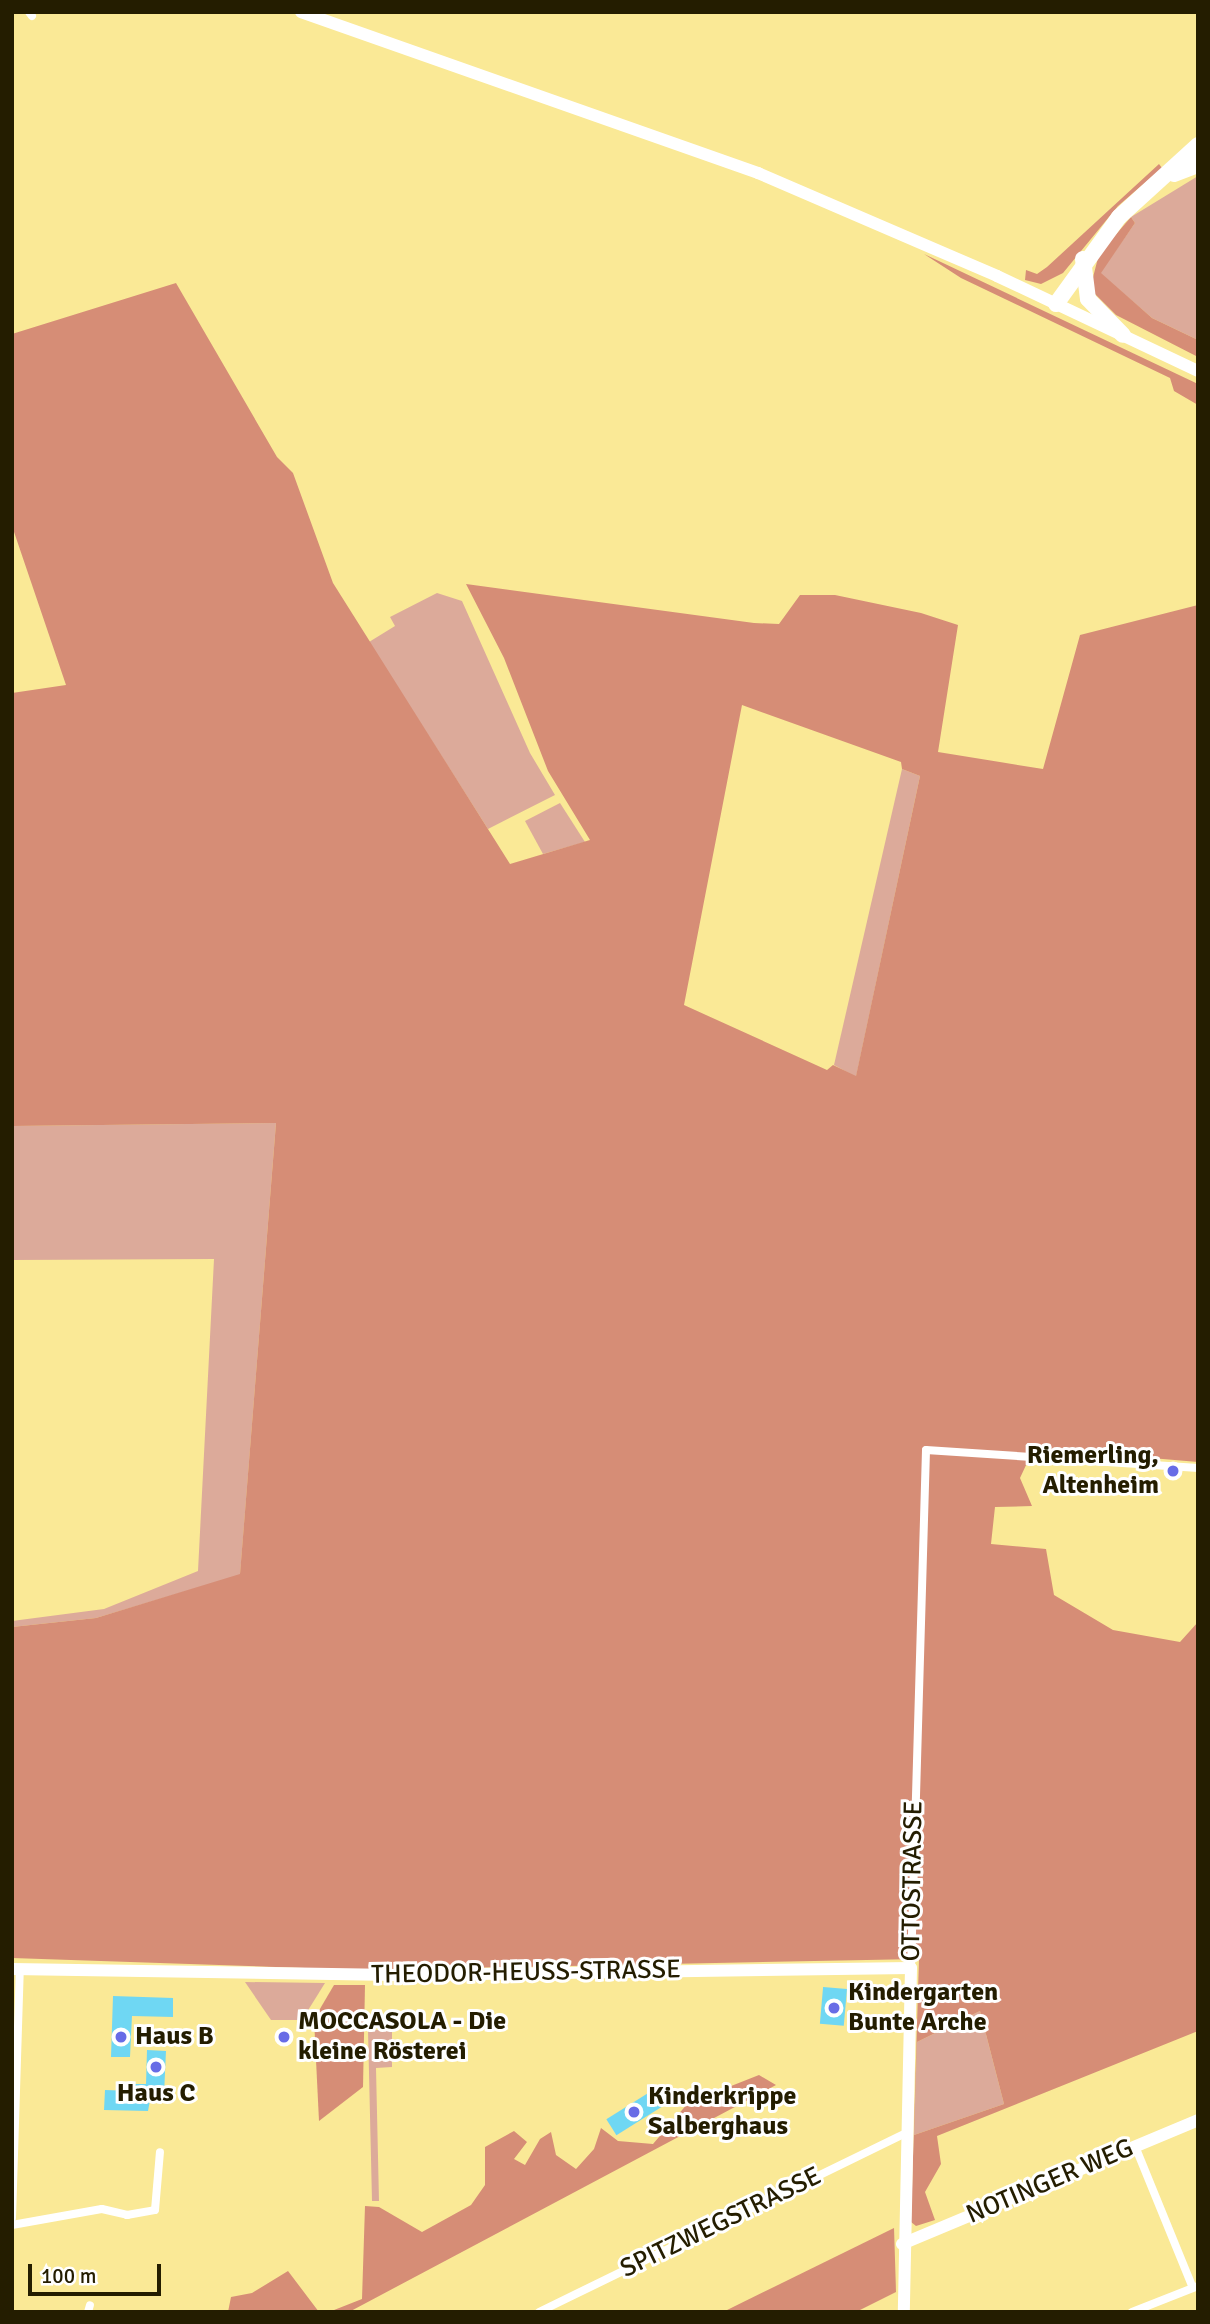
<!DOCTYPE html>
<html>
<head>
<meta charset="utf-8">
<style>
  body { margin:0 }
  #map { position:relative; width:1210px; height:2324px; overflow:hidden; background:#fae996; font-family:Signika,sans-serif }
  div>[style] { position:absolute }
  .green>* { inset:0; background:#dcaa9a }
  .forest>* { inset:0; background:#d68d76 }
  .building>* { inset:0; background:#6fd7f3; transform-origin:0 0 }
  .street>* { height:8px; margin:-4px; padding:0 4px; transform-origin:4px; border-radius:4px; background:#fff }
  .secondary>* { height:12px; margin:-6px; padding:0 6px; transform-origin:6px; border-radius:6px; background:#fff }
  .highway>* { height:16px; margin:-8px; padding:0 8px; transform-origin:8px; border-radius:8px; background:#fff }
  .dots>* { width:19px; height:19px; translate:-50% -50%; box-sizing:border-box; border:4px solid #fff; border-radius:50% }
  span { translate:-50% -50%; white-space:nowrap; text-align:center; line-height:1.15; -webkit-text-stroke:6px #fff; paint-order:stroke }
  .poi-label { font-size:26px; color:#241d00; font-weight:700 }
  .right { translate:-100% -50%; text-align:right }
  .left { translate:0 -50%; text-align:left }
  .street-label { font-size:26px; color:#241d00 }
  .frame { position:absolute; inset:0; border:14px solid #241d00; pointer-events:none }
  .scale { position:absolute; left:28px; top:2264px; width:133px; height:32px; box-sizing:border-box; border:4px solid #241d00; border-top:0; padding-left:9px; font-size:21px; line-height:24px; white-space:nowrap; color:#241d00; -webkit-text-stroke:5px #fff; paint-order:stroke }
</style>
</head>
<body>
<div id="map">
  <div class="green">
    <i style="clip-path:polygon(1198px 176px,1198px 340px,1152px 318px,1100px 273px,1135px 223px,1131px 217px)"></i>
    <i style="clip-path:polygon(437px 593px,462px 601px,530px 753px,555px 795px,488px 829px,369px 642px,395px 626px,390px 617px)"></i>
    <i style="clip-path:polygon(902px 769px,920px 776px,856px 1077px,834px 1065px)"></i>
    <i style="clip-path:polygon(560px 803px,585px 842px,543px 854px,525px 821px)"></i>
    <i style="clip-path:polygon(276px 1123px,240px 1575px,96px 1618px,12px 1627px,12px 1621px,104px 1609px,198px 1571px,214px 1259px,12px 1260px,12px 1126px)"></i>
    <i style="clip-path:polygon(245px 1982px,325px 1983px,302px 2020px,271px 2020px)"></i>
    <i style="clip-path:polygon(980px 2011px,1004px 2104px,914px 2135px,917px 2042px)"></i>
    <i style="clip-path:polygon(368px 2030px,392px 2030px,392px 2067px,376px 2068px,379px 2201px,372px 2201px)"></i>
  </div>
  <div class="forest">
    <i style="clip-path:polygon(1159px 164px,1162px 168px,1118px 206px,1063px 273px,1041px 284px,1025px 280px,1026px 270px,1037px 274px,1047px 267px)"></i>
    <i style="clip-path:polygon(1131px 217px,1135px 223px,1101px 273px,1152px 318px,1198px 340px,1198px 357px,1116px 315px,1090px 289px,1099px 254px)"></i>
    <i style="clip-path:polygon(924px 254px,1198px 384px,1198px 405px,1174px 391px,1170px 378px,961px 278px)"></i>
    <i style="clip-path:polygon(evenodd,176px 283px,277px 457px,293px 473px,333px 583px,510px 864px,590px 840px,548px 771px,504px 658px,466px 584px,754px 623px,779px 624px,800px 595px,835px 595px,921px 613px,958px 625px,938px 752px,1043px 769px,1080px 635px,1198px 605px,1198px 1462px,1034px 1448px,1020px 1478px,1032px 1506px,995px 1507px,991px 1544px,1046px 1549px,1054px 1595px,1113px 1630px,1180px 1642px,1198px 1622px,1198px 2031px,937px 2136px,941px 2164px,925px 2192px,935px 2220px,916px 2226px,911px 2222px,919px 1959px,363px 1970px,12px 1958px,12px 1627px,96px 1618px,240px 1574px,276px 1123px,12px 1126px,12px 693px,66px 685px,12px 526px,12px 334px,176px 283px,742px 705px,901px 762px,902px 769px,920px 776px,856px 1076px,833px 1065px,827px 1070px,684px 1005px,742px 705px,176px 283px,980px 2011px,1004px 2104px,914px 2135px,917px 2042px,980px 2011px)"></i>
    <i style="clip-path:polygon(334px 1985px,365px 1985px,363px 2087px,319px 2121px,314px 2019px)"></i>
    <i style="clip-path:polygon(759px 2075px,776px 2085px,349px 2312px,329px 2312px,362px 2299px,365px 2206px,379px 2207px,422px 2232px,471px 2205px,485px 2185px,485px 2147px,514px 2131px,527px 2142px,514px 2159px,525px 2165px,540px 2139px,551px 2132px,556px 2155px,576px 2169px,594px 2149px,601px 2128px,618px 2141px,653px 2144px,688px 2103px)"></i>
    <i style="clip-path:polygon(894px 2228px,896px 2292px,856px 2312px,723px 2312px)"></i>
    <i style="clip-path:polygon(288px 2271px,319px 2312px,228px 2312px,231px 2297px,252px 2293px)"></i>
  </div>
  <div class="building">
    <i style="left:847px;top:1989px;width:37px;height:24px;rotate:95deg"></i>
    <i style="clip-path:polygon(113px 1996px,173px 1998px,173px 2017px,132px 2016px,130px 2057px,111px 2057px)"></i>
    <i style="clip-path:polygon(147px 2050px,166px 2051px,164px 2095px,151px 2095px,148px 2111px,104px 2110px,105px 2090px,134px 2091px,134px 2084px,146px 2084px)"></i>
    <i style="left:653px;top:2090px;width:19px;height:55px;rotate:58deg"></i>
  </div>
  <div class="street">
    <i style="left:29px;top:12px;width:5px;rotate:53deg"></i>
    <i style="left:911px;top:1968px;width:518px;rotate:-88.34deg"></i>
    <i style="left:926px;top:1450px;width:273px;rotate:3.8deg"></i>
    <i style="left:1135px;top:2146px;width:153px;rotate:67.8deg"></i>
    <i style="left:12px;top:2218px;width:249px;rotate:-88.2deg"></i>
    <i style="left:12px;top:2225px;width:91px;rotate:-10.1deg"></i>
    <i style="left:102px;top:2209px;width:26px;rotate:13deg"></i>
    <i style="left:127px;top:2215px;width:28px;rotate:-10deg"></i>
    <i style="left:155px;top:2210px;width:58px;rotate:-85.1deg"></i>
    <i style="left:88px;top:2312px;width:7px;rotate:-74deg"></i>
    <i style="left:539px;top:2312px;width:406px;rotate:-26deg"></i>
    <i style="left:1132px;top:2312px;width:71px;rotate:-21.5deg"></i>
  </div>
  <div class="secondary">
    <i style="left:301px;top:12px;width:485px;rotate:19.4deg"></i>
    <i style="left:758px;top:173px;width:260px;rotate:23.3deg"></i>
    <i style="left:997px;top:276px;width:222px;rotate:25.3deg"></i>
    <i style="left:12px;top:1969px;width:398px;rotate:0.9deg"></i>
    <i style="left:410px;top:1975px;width:501px;rotate:-0.8deg"></i>
    <i style="left:911px;top:1968px;width:344px;rotate:91.2deg"></i>
    <i style="left:902px;top:2244px;width:321px;rotate:-22.7deg"></i>
  </div>
  <div class="highway">
    <i style="left:1174px;top:174px;width:26px;rotate:-21deg"></i>
    <i style="left:1083px;top:259px;width:40px;rotate:82.9deg"></i>
    <i style="left:1088px;top:299px;width:50px;rotate:45.8deg"></i>
    <i style="left:1056px;top:304px;width:107px;rotate:-54.1deg"></i>
    <i style="left:1119px;top:217px;width:107px;rotate:-42.3deg"></i>
  </div>
  <div class="dots">
    <i style="left:1173px;top:1471px;background:#686ce6"></i>
    <i style="left:834px;top:2008px;background:#686ce6"></i>
    <i style="left:121px;top:2037px;background:#686ce6"></i>
    <i style="left:284px;top:2037px;background:#686ce6"></i>
    <i style="left:156px;top:2067px;background:#686ce6"></i>
    <i style="left:634px;top:2112px;background:#686ce6"></i>
  </div>
  <div class="poi-label">
    <span class="right" style="left:1159px;top:1471px">Riemerling,<br>Altenheim</span>
    <span class="left" style="left:848px;top:2008px">Kindergarten<br>Bunte Arche</span>
    <span class="left" style="left:298px;top:2037px">MOCCASOLA - Die<br>kleine Rösterei</span>
    <span class="left" style="left:135px;top:2037px">Haus B</span>
    <span style="left:156px;top:2094px">Haus C</span>
    <span class="left" style="left:648px;top:2112px">Kinderkrippe<br>Salberghaus</span>
  </div>
  <div class="street-label">
    <span style="left:913px;top:1881px;rotate:-89deg">OTTOSTRASSE</span>
    <span style="left:526px;top:1973px;rotate:-1deg">THEODOR-HEUSS-STRASSE</span>
    <span style="left:1050px;top:2182px;rotate:-23deg">NOTINGER WEG</span>
    <span style="left:721px;top:2223px;rotate:-26deg">SPITZWEGSTRASSE</span>
  </div>
  <div class="frame"></div>
  <div class="scale">100 m</div>
</div>
</body>
</html>
